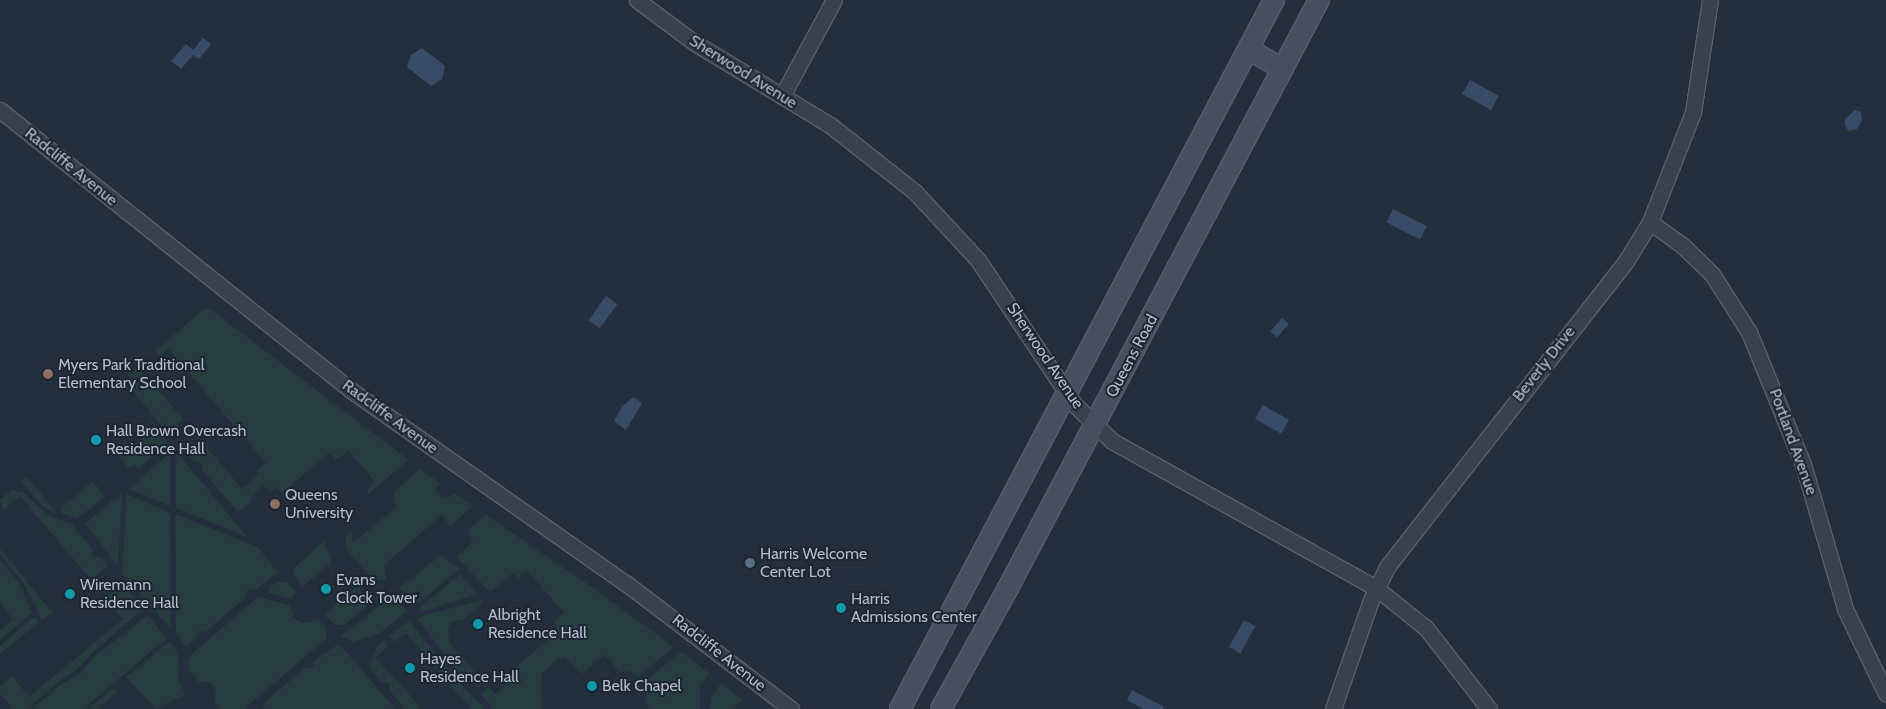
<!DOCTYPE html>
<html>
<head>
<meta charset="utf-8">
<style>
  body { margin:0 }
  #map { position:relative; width:1886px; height:709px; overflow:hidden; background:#242f3e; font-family:Cabin,sans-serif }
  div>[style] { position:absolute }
  .green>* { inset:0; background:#263c3f }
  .water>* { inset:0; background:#394c67; transform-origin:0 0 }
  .roads { filter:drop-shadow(1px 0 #565f6c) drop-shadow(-1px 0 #565f6c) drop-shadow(0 1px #565f6c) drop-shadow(0 -1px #565f6c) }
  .street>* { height:15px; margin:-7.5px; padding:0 7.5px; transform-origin:7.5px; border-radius:7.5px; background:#38414e }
  .secondary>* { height:20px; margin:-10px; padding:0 10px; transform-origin:10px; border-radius:10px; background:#465061 }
  .dots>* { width:14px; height:14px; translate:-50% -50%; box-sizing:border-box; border:2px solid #1d2633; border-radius:50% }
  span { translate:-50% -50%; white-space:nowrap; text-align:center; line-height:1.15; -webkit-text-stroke:4px #1d2633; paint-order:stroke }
  .street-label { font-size:16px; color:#b4bcc9 }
  .poi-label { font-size:16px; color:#b4bcc9 }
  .left { translate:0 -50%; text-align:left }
</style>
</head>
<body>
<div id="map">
  <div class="green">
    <i style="clip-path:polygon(204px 309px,210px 309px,409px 460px,368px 494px,368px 489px,375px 482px,349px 451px,335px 460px,329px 453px,282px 493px,277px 487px,272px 490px,263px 486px,253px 494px,251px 502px,238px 512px,202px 470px,202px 463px,194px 462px,182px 445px,184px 442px,193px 453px,204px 444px,242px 489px,259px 475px,256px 471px,266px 463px,168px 349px,159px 356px,155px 351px)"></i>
    <i style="clip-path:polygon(137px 366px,183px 419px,173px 429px,179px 437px,177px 438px,171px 437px,127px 384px,128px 374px)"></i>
    <i style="clip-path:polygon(147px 416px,165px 435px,167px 443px,139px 468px,134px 465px,128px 468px,120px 457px,154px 428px)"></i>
    <i style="clip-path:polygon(176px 454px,180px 456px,247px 537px,176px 508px)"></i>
    <i style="clip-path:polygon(170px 455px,170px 506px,129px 489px,166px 456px)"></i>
    <i style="clip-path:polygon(420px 469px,440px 483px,436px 490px,440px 496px,448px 497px,455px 494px,473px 506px,450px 526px,442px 515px,384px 565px,386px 580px,374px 580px,347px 550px,345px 537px,351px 531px,353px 543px,396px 507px,394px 492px)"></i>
    <i style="clip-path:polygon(27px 477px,56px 512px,57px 514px,43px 506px,21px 482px)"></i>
    <i style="clip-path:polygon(93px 481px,105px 497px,76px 519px,63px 513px,60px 509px)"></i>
    <i style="clip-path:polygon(12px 490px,23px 492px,49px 516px,72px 524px,92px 548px,93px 556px,100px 557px,108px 566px,91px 580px,20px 496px,3px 510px,0 500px)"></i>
    <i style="clip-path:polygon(120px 494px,122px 495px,118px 566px,85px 524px)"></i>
    <i style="clip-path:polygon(127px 494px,170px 513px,171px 629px,122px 573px)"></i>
    <i style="clip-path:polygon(178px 515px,258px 547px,277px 572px,254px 591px,252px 589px,247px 591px,245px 598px,206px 631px,199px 631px,198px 638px,186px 647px,176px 634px,175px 517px)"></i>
    <i style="clip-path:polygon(486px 515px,592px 587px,674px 647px,639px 676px,629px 671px,620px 672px,605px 655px,582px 674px,565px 658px,557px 659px,542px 674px,541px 709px,493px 709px,481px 694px,489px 687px,495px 694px,512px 679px,508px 674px,558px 631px,554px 621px,564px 613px,528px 571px,519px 579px,513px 573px,490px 592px,456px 557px,473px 542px,467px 530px)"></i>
    <i style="clip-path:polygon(324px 541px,332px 562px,302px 587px,294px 575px,295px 567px)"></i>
    <i style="clip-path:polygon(0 549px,52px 612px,42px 620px,23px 582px,0 554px)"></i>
    <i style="clip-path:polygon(441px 555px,460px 569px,417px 604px,407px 598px,399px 588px)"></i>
    <i style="clip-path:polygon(0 560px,20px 584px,32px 613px,0 640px,0 630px,13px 620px,0 602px)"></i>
    <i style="clip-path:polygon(460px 574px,477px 594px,421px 612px,420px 607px)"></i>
    <i style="clip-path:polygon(277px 582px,287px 582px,296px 592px,291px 599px,269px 593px,268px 589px)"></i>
    <i style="clip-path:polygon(122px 584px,143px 609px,91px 654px,77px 670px,61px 680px,27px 709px,13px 709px,0 694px,0 686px,12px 676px,29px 697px,123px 619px,105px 598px)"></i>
    <i style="clip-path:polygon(355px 588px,374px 600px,344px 625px,335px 625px,325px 614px)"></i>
    <i style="clip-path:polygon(392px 595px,407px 611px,380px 633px,353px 642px,341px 636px)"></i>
    <i style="clip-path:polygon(258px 597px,290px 605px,293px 617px,302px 623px,319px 620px,326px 629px,327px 638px,244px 709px,220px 709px,214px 701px,216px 694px,214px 686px,205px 681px,198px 682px,189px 670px,188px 660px,193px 653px)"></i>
    <i style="clip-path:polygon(481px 600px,483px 603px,463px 620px,451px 622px,448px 628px,449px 642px,474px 671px,464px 679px,418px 620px,421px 616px)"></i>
    <i style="clip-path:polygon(148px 615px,166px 639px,83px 709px,32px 709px,61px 684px,80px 674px,95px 656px)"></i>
    <i style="clip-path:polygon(34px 617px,39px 622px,0 654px,0 646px)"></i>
    <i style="clip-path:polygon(409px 621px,463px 687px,485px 709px,471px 709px,406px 633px,394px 642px,389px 636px)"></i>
    <i style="clip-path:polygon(384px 640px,389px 646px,375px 658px,420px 706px,417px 709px,405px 709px,390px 691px,390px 684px,382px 682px,370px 668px,376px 648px)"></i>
    <i style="clip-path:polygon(168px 643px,171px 643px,177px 652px,179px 681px,185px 695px,156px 709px,126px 677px)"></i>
    <i style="clip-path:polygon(337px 645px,343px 648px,395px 709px,263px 709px,266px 701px,305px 668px,313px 668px,314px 661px)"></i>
    <i style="clip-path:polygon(681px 652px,709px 673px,700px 688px,700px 709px,651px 709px,645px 702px,648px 690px,644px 682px)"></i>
    <i style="clip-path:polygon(721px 683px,742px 700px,731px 709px,710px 709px,711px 698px)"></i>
    <i style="clip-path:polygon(113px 688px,117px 692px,97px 709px,88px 709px)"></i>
  </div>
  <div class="water">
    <i style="clip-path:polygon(203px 38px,211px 44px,199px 59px,193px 55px,181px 69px,171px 61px,186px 44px,193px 50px)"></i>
    <i style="clip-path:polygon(422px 48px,445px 66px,442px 79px,431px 86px,407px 67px,411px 55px)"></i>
    <i style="left:1470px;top:80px;width:33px;height:16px;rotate:29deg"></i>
    <i style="clip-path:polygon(1855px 110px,1861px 112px,1862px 121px,1857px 129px,1849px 131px,1845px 126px,1845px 119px)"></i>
    <i style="left:1393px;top:209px;width:38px;height:15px;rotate:27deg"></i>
    <i style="left:606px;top:296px;width:14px;height:30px;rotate:36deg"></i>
    <i style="left:1282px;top:318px;width:9px;height:18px;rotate:41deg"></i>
    <i style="clip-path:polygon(633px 397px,642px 403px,626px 430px,614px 421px,622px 407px)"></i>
    <i style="left:1263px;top:405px;width:30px;height:16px;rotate:30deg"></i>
    <i style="left:1244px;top:620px;width:13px;height:31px;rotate:29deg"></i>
    <i style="clip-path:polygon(1132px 690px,1164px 707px,1163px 709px,1143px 709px,1127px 700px)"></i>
  </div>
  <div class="roads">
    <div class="street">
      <i style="left:637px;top:0;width:72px;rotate:36.6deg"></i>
      <i style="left:695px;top:43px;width:158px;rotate:31.3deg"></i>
      <i style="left:830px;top:125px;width:108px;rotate:38.2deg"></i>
      <i style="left:915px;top:192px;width:93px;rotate:47.2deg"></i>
      <i style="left:978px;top:260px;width:173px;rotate:56.3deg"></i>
      <i style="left:1074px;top:404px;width:53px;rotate:44.2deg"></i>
      <i style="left:1112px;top:441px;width:302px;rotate:29.1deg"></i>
      <i style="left:1376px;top:588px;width:64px;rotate:38.7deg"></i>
      <i style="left:1426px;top:628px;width:103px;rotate:52.1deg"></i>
      <i style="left:782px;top:96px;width:109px;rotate:-61.6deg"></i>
      <i style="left:0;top:110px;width:450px;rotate:38.6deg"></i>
      <i style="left:352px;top:391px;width:336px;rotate:35.1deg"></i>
      <i style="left:627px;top:584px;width:206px;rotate:37.3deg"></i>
      <i style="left:1650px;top:222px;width:41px;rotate:36deg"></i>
      <i style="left:1683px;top:246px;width:40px;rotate:44deg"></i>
      <i style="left:1712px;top:274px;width:69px;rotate:57.5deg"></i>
      <i style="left:1749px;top:332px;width:143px;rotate:67.8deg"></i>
      <i style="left:1803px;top:464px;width:151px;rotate:73.8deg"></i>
      <i style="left:1845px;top:609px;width:94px;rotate:64.2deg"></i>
      <i style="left:1333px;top:709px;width:115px;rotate:-70.8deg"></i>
      <i style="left:1371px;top:600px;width:37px;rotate:-64deg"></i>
      <i style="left:1387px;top:567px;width:388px;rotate:-52deg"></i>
      <i style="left:1626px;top:261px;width:46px;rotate:-58.4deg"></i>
      <i style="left:1650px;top:222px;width:118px;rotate:-68.6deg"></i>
      <i style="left:1693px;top:112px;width:113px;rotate:-81.4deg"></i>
    </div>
    <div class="secondary">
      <i style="left:1248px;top:49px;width:40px;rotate:29.7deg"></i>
      <i style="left:900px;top:709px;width:802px;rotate:-62.19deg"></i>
      <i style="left:941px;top:709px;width:138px;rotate:-61deg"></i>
      <i style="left:1008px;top:588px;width:665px;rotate:-62.13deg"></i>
    </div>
  </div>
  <div class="dots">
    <i style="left:48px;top:374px;background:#8d6e63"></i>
    <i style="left:96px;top:440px;background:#0f9aa8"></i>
    <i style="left:275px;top:504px;background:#8d6e63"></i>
    <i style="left:750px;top:563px;background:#5c6f8a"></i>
    <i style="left:326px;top:589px;background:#0f9aa8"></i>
    <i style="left:70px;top:594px;background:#0f9aa8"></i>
    <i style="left:841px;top:608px;background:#0f9aa8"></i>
    <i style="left:478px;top:624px;background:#0f9aa8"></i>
    <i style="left:410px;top:668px;background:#0f9aa8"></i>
    <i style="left:592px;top:686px;background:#0f9aa8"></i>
  </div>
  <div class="street-label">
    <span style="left:743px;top:72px;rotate:32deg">Sherwood Avenue</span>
    <span style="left:71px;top:167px;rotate:39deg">Radcliffe Avenue</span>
    <span style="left:1045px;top:356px;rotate:56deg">Sherwood Avenue</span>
    <span style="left:1132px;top:356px;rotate:-62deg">Queens Road</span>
    <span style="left:1544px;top:364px;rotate:-52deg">Beverly Drive</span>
    <span style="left:390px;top:417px;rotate:36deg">Radcliffe Avenue</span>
    <span style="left:1793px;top:442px;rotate:70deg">Portland Avenue</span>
    <span style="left:719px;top:653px;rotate:38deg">Radcliffe Avenue</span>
  </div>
  <div class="poi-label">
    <span class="left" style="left:58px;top:374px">Myers Park Traditional<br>Elementary School</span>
    <span class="left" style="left:106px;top:440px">Hall Brown Overcash<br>Residence Hall</span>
    <span class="left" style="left:285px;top:504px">Queens<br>University</span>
    <span class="left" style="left:760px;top:563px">Harris Welcome<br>Center Lot</span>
    <span class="left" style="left:336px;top:589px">Evans<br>Clock Tower</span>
    <span class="left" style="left:80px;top:594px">Wiremann<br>Residence Hall</span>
    <span class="left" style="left:851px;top:608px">Harris<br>Admissions Center</span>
    <span class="left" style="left:488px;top:624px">Albright<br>Residence Hall</span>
    <span class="left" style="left:420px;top:668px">Hayes<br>Residence Hall</span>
    <span class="left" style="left:602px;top:686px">Belk Chapel</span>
  </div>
</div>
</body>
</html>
